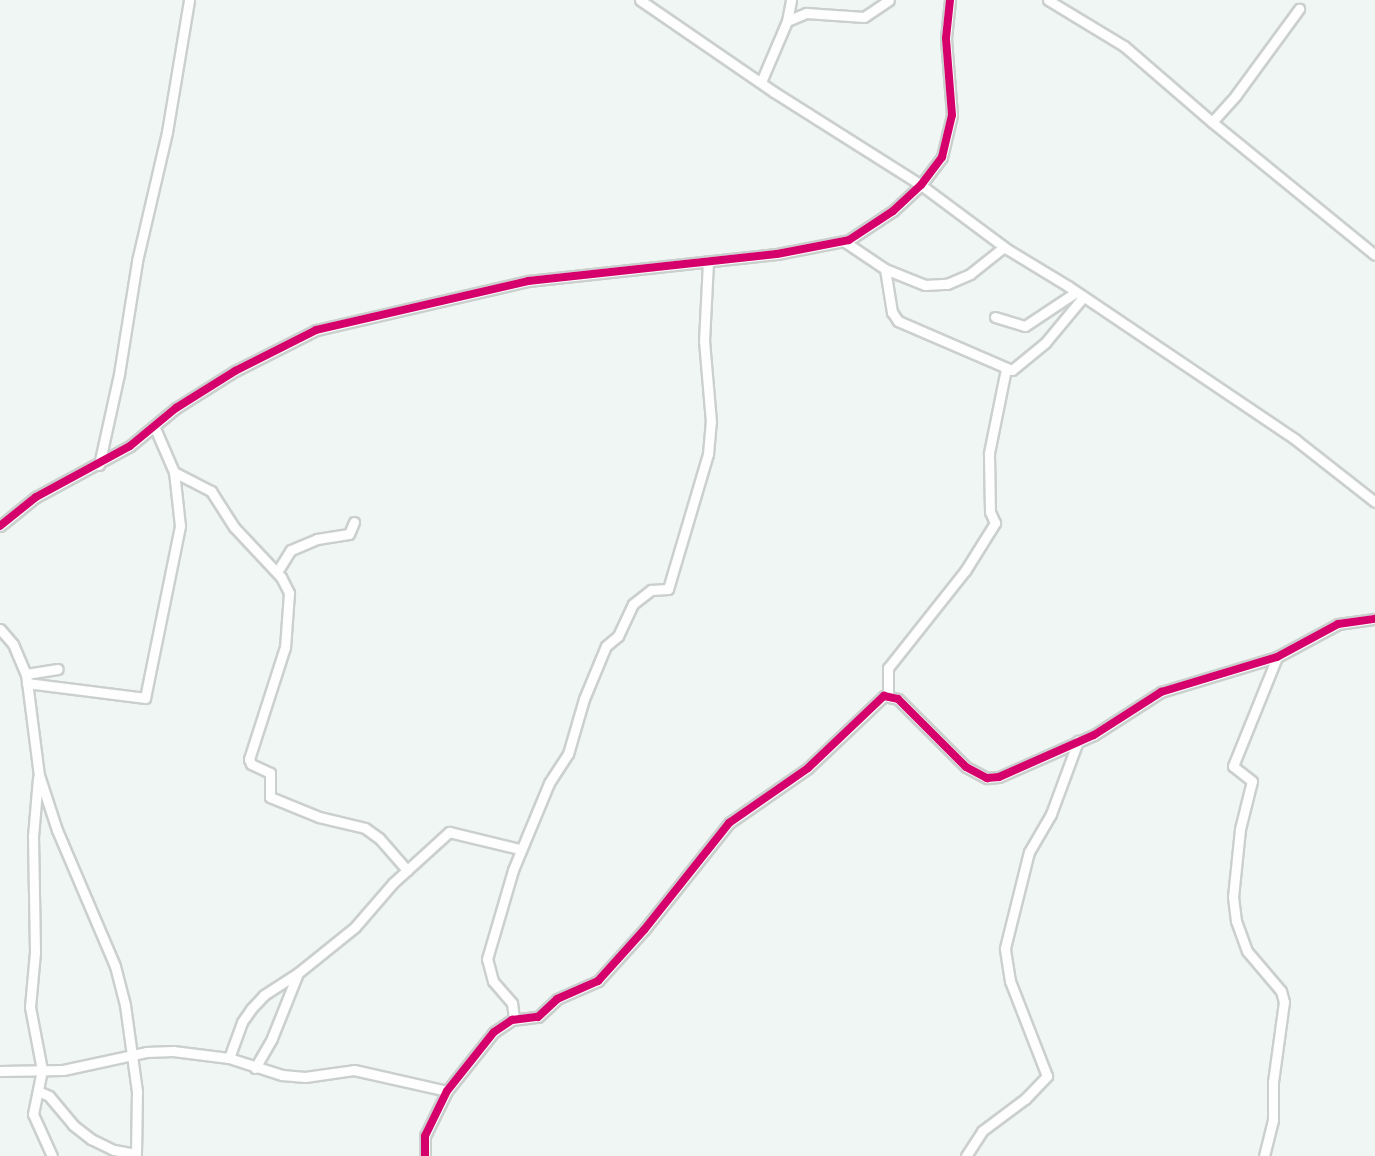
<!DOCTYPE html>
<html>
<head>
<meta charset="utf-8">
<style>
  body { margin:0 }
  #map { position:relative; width:1375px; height:1156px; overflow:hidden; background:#f0f6f4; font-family:"Fira Sans",sans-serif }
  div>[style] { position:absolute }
  .roads { filter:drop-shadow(2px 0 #cbd0ce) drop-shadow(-2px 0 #cbd0ce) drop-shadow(0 2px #cbd0ce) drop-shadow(0 -2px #cbd0ce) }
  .minor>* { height:9px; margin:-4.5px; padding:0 4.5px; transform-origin:4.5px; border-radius:4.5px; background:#fdfefd }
  .cycleway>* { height:8px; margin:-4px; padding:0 4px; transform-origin:4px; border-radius:4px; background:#d6006c }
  span { translate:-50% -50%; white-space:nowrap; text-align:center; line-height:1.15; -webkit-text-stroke:8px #fff; paint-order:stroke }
</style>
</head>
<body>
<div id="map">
  <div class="roads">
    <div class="minor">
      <i style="left:640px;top:0;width:163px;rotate:34.5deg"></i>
      <i style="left:774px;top:92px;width:174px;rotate:32.3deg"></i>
      <i style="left:921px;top:185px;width:107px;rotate:36.7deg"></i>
      <i style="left:1007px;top:249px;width:71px;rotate:31.2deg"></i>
      <i style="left:1068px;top:286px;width:275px;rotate:34deg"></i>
      <i style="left:1296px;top:440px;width:100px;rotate:38.1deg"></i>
      <i style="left:1048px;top:0;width:89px;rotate:31.2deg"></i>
      <i style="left:1124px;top:46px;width:116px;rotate:40.8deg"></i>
      <i style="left:1212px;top:122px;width:210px;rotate:39.2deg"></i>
      <i style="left:787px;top:21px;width:21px;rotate:-23deg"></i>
      <i style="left:806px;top:13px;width:58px;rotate:3.9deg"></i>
      <i style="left:864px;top:17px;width:30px;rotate:-34deg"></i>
      <i style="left:761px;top:82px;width:66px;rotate:-66.9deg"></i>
      <i style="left:787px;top:21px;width:21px;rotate:-79deg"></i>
      <i style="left:1212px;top:122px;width:36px;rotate:-48deg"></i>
      <i style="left:1236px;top:95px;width:107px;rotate:-53.8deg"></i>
      <i style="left:845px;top:242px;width:48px;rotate:34deg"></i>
      <i style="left:885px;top:269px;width:43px;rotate:21.8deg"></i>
      <i style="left:925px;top:285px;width:22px;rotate:-3deg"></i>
      <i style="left:947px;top:284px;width:25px;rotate:-23deg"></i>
      <i style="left:970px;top:274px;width:43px;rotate:-38.5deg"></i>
      <i style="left:885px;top:269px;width:44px;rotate:80.8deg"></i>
      <i style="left:892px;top:312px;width:11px;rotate:56deg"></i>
      <i style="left:898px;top:321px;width:124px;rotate:23.3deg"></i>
      <i style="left:1012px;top:370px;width:43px;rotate:-39.3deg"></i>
      <i style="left:1045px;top:343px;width:60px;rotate:-50.4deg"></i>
      <i style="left:995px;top:317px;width:31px;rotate:17deg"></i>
      <i style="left:1025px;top:326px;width:61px;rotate:-33.7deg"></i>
      <i style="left:99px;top:465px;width:93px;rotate:-77.6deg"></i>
      <i style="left:119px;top:374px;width:114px;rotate:-80.9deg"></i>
      <i style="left:137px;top:261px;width:132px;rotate:-76.9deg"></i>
      <i style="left:167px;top:132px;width:134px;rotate:-80.5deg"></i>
      <i style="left:174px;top:472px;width:42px;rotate:27.2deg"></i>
      <i style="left:211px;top:491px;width:43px;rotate:57.4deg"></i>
      <i style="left:234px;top:527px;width:69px;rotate:46.8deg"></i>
      <i style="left:281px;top:577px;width:18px;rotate:63deg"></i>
      <i style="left:289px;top:593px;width:54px;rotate:94.2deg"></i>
      <i style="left:285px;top:647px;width:118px;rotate:107.8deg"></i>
      <i style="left:249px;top:759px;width:5px;rotate:68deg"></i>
      <i style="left:251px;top:764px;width:21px;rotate:25deg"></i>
      <i style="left:270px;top:773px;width:24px;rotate:90deg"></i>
      <i style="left:270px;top:797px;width:53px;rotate:22.2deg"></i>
      <i style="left:319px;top:817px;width:47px;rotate:13.4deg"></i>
      <i style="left:365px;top:828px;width:17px;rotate:36deg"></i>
      <i style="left:379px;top:838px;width:43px;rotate:48.8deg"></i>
      <i style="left:0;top:526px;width:46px;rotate:-38.9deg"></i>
      <i style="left:36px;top:497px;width:107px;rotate:-28.5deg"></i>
      <i style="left:130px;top:446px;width:60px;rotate:-39.6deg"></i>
      <i style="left:176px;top:408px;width:70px;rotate:-32.1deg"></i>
      <i style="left:235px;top:371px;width:91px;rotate:-26.8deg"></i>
      <i style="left:316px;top:330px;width:218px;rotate:-13deg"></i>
      <i style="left:528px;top:281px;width:250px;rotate:-6.2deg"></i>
      <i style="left:777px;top:254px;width:73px;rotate:-11deg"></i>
      <i style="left:849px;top:240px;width:53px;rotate:-33.4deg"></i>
      <i style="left:893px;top:211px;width:38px;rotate:-43deg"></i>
      <i style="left:921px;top:185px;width:35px;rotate:-53deg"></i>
      <i style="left:942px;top:157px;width:43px;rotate:-76.6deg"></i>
      <i style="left:952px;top:115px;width:77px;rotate:-94.5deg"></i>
      <i style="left:946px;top:38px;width:38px;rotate:-84deg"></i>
      <i style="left:277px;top:572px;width:26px;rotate:-58deg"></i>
      <i style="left:291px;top:550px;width:28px;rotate:-23deg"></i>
      <i style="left:317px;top:539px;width:32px;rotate:-9deg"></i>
      <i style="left:349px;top:534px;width:13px;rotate:-67deg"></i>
      <i style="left:0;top:629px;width:20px;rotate:49deg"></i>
      <i style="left:13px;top:644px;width:33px;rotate:67deg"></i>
      <i style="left:26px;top:674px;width:102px;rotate:82.7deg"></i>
      <i style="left:39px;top:775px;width:58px;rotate:71.9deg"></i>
      <i style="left:57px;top:830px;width:148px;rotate:66.9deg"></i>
      <i style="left:115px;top:966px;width:40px;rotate:75.6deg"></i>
      <i style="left:125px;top:1005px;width:87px;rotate:82.1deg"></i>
      <i style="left:137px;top:1091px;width:65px;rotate:90.9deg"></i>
      <i style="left:26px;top:674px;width:32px;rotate:-9deg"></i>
      <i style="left:27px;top:683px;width:119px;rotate:7.2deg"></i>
      <i style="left:145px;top:698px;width:176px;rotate:-78.5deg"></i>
      <i style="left:180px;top:526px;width:54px;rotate:-96.3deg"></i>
      <i style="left:174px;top:472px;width:48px;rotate:-113.4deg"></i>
      <i style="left:888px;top:695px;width:27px;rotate:-90deg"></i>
      <i style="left:888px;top:668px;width:124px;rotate:-51.6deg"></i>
      <i style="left:965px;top:571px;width:57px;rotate:-58deg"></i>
      <i style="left:995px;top:523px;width:12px;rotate:-114deg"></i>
      <i style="left:990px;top:512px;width:59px;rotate:-91deg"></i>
      <i style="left:989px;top:453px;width:86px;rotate:-78.6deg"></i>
      <i style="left:38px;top:778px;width:58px;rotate:94.9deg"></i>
      <i style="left:33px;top:836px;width:116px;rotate:89deg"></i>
      <i style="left:35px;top:952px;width:55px;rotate:95.2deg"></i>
      <i style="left:30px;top:1007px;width:64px;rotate:79.2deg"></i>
      <i style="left:42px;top:1070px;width:45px;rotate:101.6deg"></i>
      <i style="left:33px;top:1114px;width:46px;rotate:65.7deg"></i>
      <i style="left:514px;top:1019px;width:16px;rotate:-97deg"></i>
      <i style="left:512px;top:1003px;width:29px;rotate:-131deg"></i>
      <i style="left:493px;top:981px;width:23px;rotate:-105deg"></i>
      <i style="left:487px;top:959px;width:93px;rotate:-73.7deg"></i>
      <i style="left:513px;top:870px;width:94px;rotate:-67.5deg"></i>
      <i style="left:549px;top:783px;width:35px;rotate:-57deg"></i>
      <i style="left:568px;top:754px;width:57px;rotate:-73.8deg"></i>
      <i style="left:584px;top:699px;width:57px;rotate:-67.5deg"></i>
      <i style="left:606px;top:646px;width:16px;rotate:-40deg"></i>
      <i style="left:618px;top:636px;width:35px;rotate:-65deg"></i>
      <i style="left:633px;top:604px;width:23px;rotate:-38deg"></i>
      <i style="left:651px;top:590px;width:17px;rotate:-3deg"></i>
      <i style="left:668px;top:589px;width:141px;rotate:-73.5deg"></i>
      <i style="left:708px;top:454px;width:32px;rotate:-85deg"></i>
      <i style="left:711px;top:422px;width:81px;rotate:-94.9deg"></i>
      <i style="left:704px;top:341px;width:80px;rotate:-87.1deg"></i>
      <i style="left:229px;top:1058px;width:38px;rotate:-70deg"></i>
      <i style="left:242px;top:1022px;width:16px;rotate:-55deg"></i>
      <i style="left:251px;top:1009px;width:19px;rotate:-47deg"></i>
      <i style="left:264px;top:995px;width:40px;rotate:-32.9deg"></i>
      <i style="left:255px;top:1068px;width:34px;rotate:-60deg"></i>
      <i style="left:272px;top:1038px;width:70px;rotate:-68.2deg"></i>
      <i style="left:298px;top:973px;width:73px;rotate:-38.9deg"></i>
      <i style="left:355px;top:927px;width:58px;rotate:-49.2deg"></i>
      <i style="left:393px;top:883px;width:76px;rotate:-42.3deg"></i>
      <i style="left:449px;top:832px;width:73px;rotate:13.5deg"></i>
      <i style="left:0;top:1071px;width:63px;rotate:-0.9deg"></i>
      <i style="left:63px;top:1070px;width:85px;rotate:-12.2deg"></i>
      <i style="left:146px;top:1052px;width:27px;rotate:-2deg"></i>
      <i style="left:173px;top:1051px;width:56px;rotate:7.1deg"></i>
      <i style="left:229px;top:1058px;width:56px;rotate:17.8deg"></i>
      <i style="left:282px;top:1075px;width:23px;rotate:5deg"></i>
      <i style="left:305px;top:1077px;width:49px;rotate:-8.1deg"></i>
      <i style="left:354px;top:1070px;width:95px;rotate:12.7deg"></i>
      <i style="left:38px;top:1091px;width:12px;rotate:24deg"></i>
      <i style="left:49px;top:1096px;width:38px;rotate:50deg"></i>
      <i style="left:73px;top:1125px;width:23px;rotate:38deg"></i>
      <i style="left:91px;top:1139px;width:25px;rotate:26deg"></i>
      <i style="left:114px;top:1150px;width:22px;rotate:10deg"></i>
      <i style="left:425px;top:1156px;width:20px;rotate:-90deg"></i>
      <i style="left:425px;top:1136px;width:50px;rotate:-63.9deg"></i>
      <i style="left:447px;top:1091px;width:75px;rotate:-51.5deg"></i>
      <i style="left:494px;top:1032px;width:22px;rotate:-34deg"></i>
      <i style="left:512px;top:1020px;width:26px;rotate:-7deg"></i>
      <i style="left:538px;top:1017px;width:26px;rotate:-43deg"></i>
      <i style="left:557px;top:999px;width:45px;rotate:-23.7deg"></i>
      <i style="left:598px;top:981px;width:69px;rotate:-48deg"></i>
      <i style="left:644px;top:930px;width:137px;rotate:-51.5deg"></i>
      <i style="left:729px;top:823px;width:96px;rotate:-34.8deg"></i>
      <i style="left:808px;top:768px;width:105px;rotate:-43.5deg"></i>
      <i style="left:884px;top:696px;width:14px;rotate:12deg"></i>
      <i style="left:898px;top:699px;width:96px;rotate:45deg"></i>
      <i style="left:966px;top:767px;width:24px;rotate:28deg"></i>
      <i style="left:987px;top:778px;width:12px;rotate:-5deg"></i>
      <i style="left:999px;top:777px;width:104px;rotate:-23.9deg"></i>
      <i style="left:1094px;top:735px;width:80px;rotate:-32.7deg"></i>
      <i style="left:1161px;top:692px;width:121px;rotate:-16.8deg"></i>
      <i style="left:1277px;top:657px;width:69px;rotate:-28.4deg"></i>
      <i style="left:1338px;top:624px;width:37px;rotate:-8deg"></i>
      <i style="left:966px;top:1156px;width:30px;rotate:-57deg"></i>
      <i style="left:982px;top:1131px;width:54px;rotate:-36.7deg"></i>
      <i style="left:1025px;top:1099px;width:32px;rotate:-46deg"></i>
      <i style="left:1047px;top:1076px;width:102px;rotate:-111.3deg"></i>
      <i style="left:1010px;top:981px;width:33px;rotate:-99deg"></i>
      <i style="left:1005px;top:948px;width:99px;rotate:-76deg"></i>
      <i style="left:1029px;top:852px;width:44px;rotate:-59.9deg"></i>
      <i style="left:1051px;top:814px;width:78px;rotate:-69.7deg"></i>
      <i style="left:1264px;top:1156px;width:37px;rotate:-76deg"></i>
      <i style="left:1273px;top:1120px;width:38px;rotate:-90deg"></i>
      <i style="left:1273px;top:1082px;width:81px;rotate:-82.2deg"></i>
      <i style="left:1284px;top:1002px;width:11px;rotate:-105deg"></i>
      <i style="left:1281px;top:991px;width:52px;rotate:-130.4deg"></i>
      <i style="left:1247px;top:951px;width:32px;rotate:-110deg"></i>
      <i style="left:1236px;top:921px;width:24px;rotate:-97deg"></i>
      <i style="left:1233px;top:897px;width:68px;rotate:-84.1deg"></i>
      <i style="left:1240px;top:829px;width:49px;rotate:-76deg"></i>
      <i style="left:1252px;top:781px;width:24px;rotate:-142deg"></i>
      <i style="left:1233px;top:766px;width:118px;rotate:-68deg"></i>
    </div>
  </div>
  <div class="cycleway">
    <i style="left:0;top:526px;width:46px;rotate:-38.9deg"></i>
    <i style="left:36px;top:497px;width:107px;rotate:-28.5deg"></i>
    <i style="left:130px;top:446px;width:60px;rotate:-39.6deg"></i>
    <i style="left:176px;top:408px;width:70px;rotate:-32.1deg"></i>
    <i style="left:235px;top:371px;width:91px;rotate:-26.8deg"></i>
    <i style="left:316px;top:330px;width:218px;rotate:-13deg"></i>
    <i style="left:528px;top:281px;width:250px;rotate:-6.2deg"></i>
    <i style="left:777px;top:254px;width:73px;rotate:-11deg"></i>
    <i style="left:849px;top:240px;width:53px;rotate:-33.4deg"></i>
    <i style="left:893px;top:211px;width:38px;rotate:-43deg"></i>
    <i style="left:921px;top:185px;width:35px;rotate:-53deg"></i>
    <i style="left:942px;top:157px;width:43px;rotate:-76.6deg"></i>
    <i style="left:952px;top:115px;width:77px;rotate:-94.5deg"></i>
    <i style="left:946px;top:38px;width:38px;rotate:-84deg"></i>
    <i style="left:425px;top:1156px;width:20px;rotate:-90deg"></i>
    <i style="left:425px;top:1136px;width:50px;rotate:-63.9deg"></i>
    <i style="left:447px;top:1091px;width:75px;rotate:-51.5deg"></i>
    <i style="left:494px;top:1032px;width:22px;rotate:-34deg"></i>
    <i style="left:512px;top:1020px;width:26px;rotate:-7deg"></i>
    <i style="left:538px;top:1017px;width:26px;rotate:-43deg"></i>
    <i style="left:557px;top:999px;width:45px;rotate:-23.7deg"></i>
    <i style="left:598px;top:981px;width:69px;rotate:-48deg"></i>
    <i style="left:644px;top:930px;width:137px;rotate:-51.5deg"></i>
    <i style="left:729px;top:823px;width:96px;rotate:-34.8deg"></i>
    <i style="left:808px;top:768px;width:105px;rotate:-43.5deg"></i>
    <i style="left:884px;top:696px;width:14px;rotate:12deg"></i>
    <i style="left:898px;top:699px;width:96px;rotate:45deg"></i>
    <i style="left:966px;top:767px;width:24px;rotate:28deg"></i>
    <i style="left:987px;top:778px;width:12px;rotate:-5deg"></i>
    <i style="left:999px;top:777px;width:104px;rotate:-23.9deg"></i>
    <i style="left:1094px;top:735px;width:80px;rotate:-32.7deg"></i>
    <i style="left:1161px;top:692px;width:121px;rotate:-16.8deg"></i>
    <i style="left:1277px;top:657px;width:69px;rotate:-28.4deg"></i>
    <i style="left:1338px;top:624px;width:37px;rotate:-8deg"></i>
  </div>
</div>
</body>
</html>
